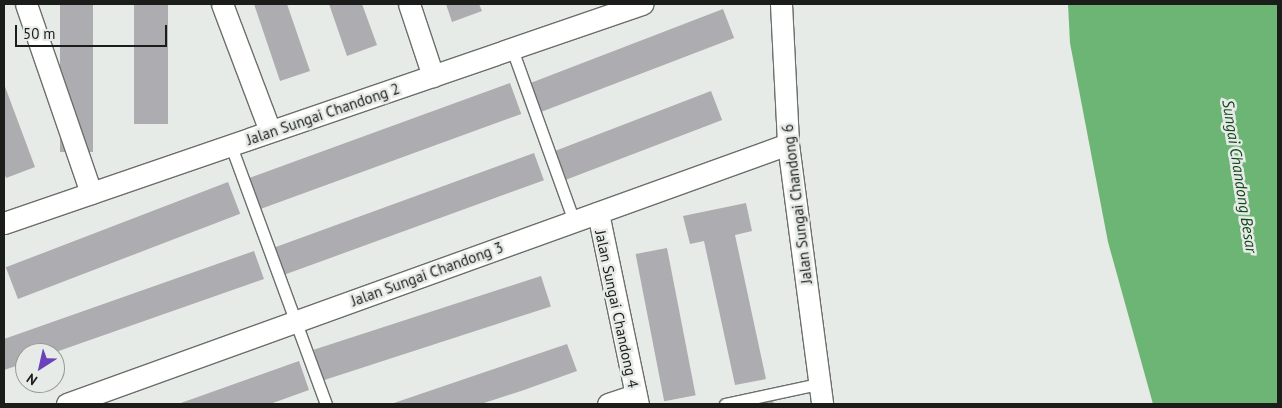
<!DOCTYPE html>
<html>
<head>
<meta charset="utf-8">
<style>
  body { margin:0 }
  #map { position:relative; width:1282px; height:408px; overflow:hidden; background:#e7ebe7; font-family:"PT Sans",sans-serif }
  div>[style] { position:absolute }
  .water>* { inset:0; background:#6cb574 }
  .building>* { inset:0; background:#adacb0; transform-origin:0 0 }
  .roads { filter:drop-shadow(1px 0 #6b6f6c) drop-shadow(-1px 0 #6b6f6c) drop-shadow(0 1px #6b6f6c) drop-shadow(0 -1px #6b6f6c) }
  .lane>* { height:11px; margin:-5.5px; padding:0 5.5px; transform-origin:5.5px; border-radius:5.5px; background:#fff }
  .street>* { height:21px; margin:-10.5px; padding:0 10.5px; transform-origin:10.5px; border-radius:10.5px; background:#fff }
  span { translate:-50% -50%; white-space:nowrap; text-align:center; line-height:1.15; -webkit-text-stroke:5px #e7ebe7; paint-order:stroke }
  .street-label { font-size:15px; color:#1b1d1b }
  .water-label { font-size:16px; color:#13481d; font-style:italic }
  .frame { position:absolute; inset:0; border:5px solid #1b1d1b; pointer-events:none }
  .north { position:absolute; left:15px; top:343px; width:50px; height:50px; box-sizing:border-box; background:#e7ebe7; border:1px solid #959995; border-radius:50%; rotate:215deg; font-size:14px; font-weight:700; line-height:20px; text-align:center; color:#1b1d1b }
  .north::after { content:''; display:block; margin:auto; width:18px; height:22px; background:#6c42ba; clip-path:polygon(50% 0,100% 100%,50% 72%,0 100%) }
  .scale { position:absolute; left:15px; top:25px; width:152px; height:22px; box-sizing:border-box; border:2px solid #1b1d1b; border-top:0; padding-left:6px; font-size:15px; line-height:18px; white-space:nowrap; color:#1b1d1b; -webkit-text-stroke:4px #e7ebe7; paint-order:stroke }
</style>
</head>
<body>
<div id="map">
  <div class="water">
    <i style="clip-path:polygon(1068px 4px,1278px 4px,1278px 404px,1153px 404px,1108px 242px,1070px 43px)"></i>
  </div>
  <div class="building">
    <i style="left:60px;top:4px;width:33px;height:148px"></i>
    <i style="left:134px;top:4px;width:34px;height:120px"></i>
    <i style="clip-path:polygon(254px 4px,287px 4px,310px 71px,280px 81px)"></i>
    <i style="clip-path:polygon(329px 4px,362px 4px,377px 45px,347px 56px)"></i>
    <i style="clip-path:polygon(446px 4px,479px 4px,482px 11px,452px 22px)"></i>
    <i style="left:723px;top:9px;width:31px;height:209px;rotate:69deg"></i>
    <i style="left:510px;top:83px;width:33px;height:279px;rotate:70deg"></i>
    <i style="clip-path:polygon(4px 84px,35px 167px,6px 178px,4px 172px)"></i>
    <i style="left:711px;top:91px;width:31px;height:170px;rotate:69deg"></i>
    <i style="left:534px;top:153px;width:29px;height:280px;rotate:70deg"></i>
    <i style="left:228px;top:182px;width:34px;height:238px;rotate:69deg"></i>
    <i style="clip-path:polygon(746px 203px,752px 231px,735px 235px,766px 379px,735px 385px,704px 241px,690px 244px,683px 216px)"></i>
    <i style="left:667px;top:248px;width:150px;height:32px;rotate:79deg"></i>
    <i style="clip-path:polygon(254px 251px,264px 279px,53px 353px,25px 353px,25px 363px,4px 370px,4px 339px)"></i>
    <i style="left:541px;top:276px;width:32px;height:239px;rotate:72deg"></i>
    <i style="clip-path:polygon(567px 344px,577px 371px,524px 390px,481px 404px,391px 404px)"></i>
    <i style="clip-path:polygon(299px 361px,309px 390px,270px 404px,178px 404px)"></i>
    <i style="clip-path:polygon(772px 396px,774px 404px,736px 404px)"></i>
  </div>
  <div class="roads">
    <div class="lane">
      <i style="left:512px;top:49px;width:183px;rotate:70.2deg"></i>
      <i style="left:231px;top:146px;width:275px;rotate:69.8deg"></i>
      <i style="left:725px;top:404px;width:95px;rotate:-12.1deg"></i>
    </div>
    <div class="street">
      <i style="left:26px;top:4px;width:200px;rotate:71deg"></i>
      <i style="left:222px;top:4px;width:136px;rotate:69.3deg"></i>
      <i style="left:409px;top:4px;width:76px;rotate:71.6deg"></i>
      <i style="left:781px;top:4px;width:140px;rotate:87.1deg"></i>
      <i style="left:788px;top:144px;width:262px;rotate:82.5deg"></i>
      <i style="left:598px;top:213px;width:195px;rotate:78.2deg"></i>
      <i style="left:4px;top:223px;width:675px;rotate:-18.95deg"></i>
      <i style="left:67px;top:404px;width:766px;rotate:-19.83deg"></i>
      <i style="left:608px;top:404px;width:28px;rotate:-18deg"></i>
    </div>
  </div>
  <div class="street-label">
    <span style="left:323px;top:114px;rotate:-19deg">Jalan Sungai Chandong 2</span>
    <span style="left:797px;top:204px;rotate:-97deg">Jalan Sungai Chandong 6</span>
    <span style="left:427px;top:274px;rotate:-20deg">Jalan Sungai Chandong 3</span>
    <span style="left:617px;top:309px;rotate:78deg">Jalan Sungai Chandong 4</span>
  </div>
  <div class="water-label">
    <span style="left:1240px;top:176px;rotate:81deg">Sungai Chandong Besar</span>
  </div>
  <div class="frame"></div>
  <div class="north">N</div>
  <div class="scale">50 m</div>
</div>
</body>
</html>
